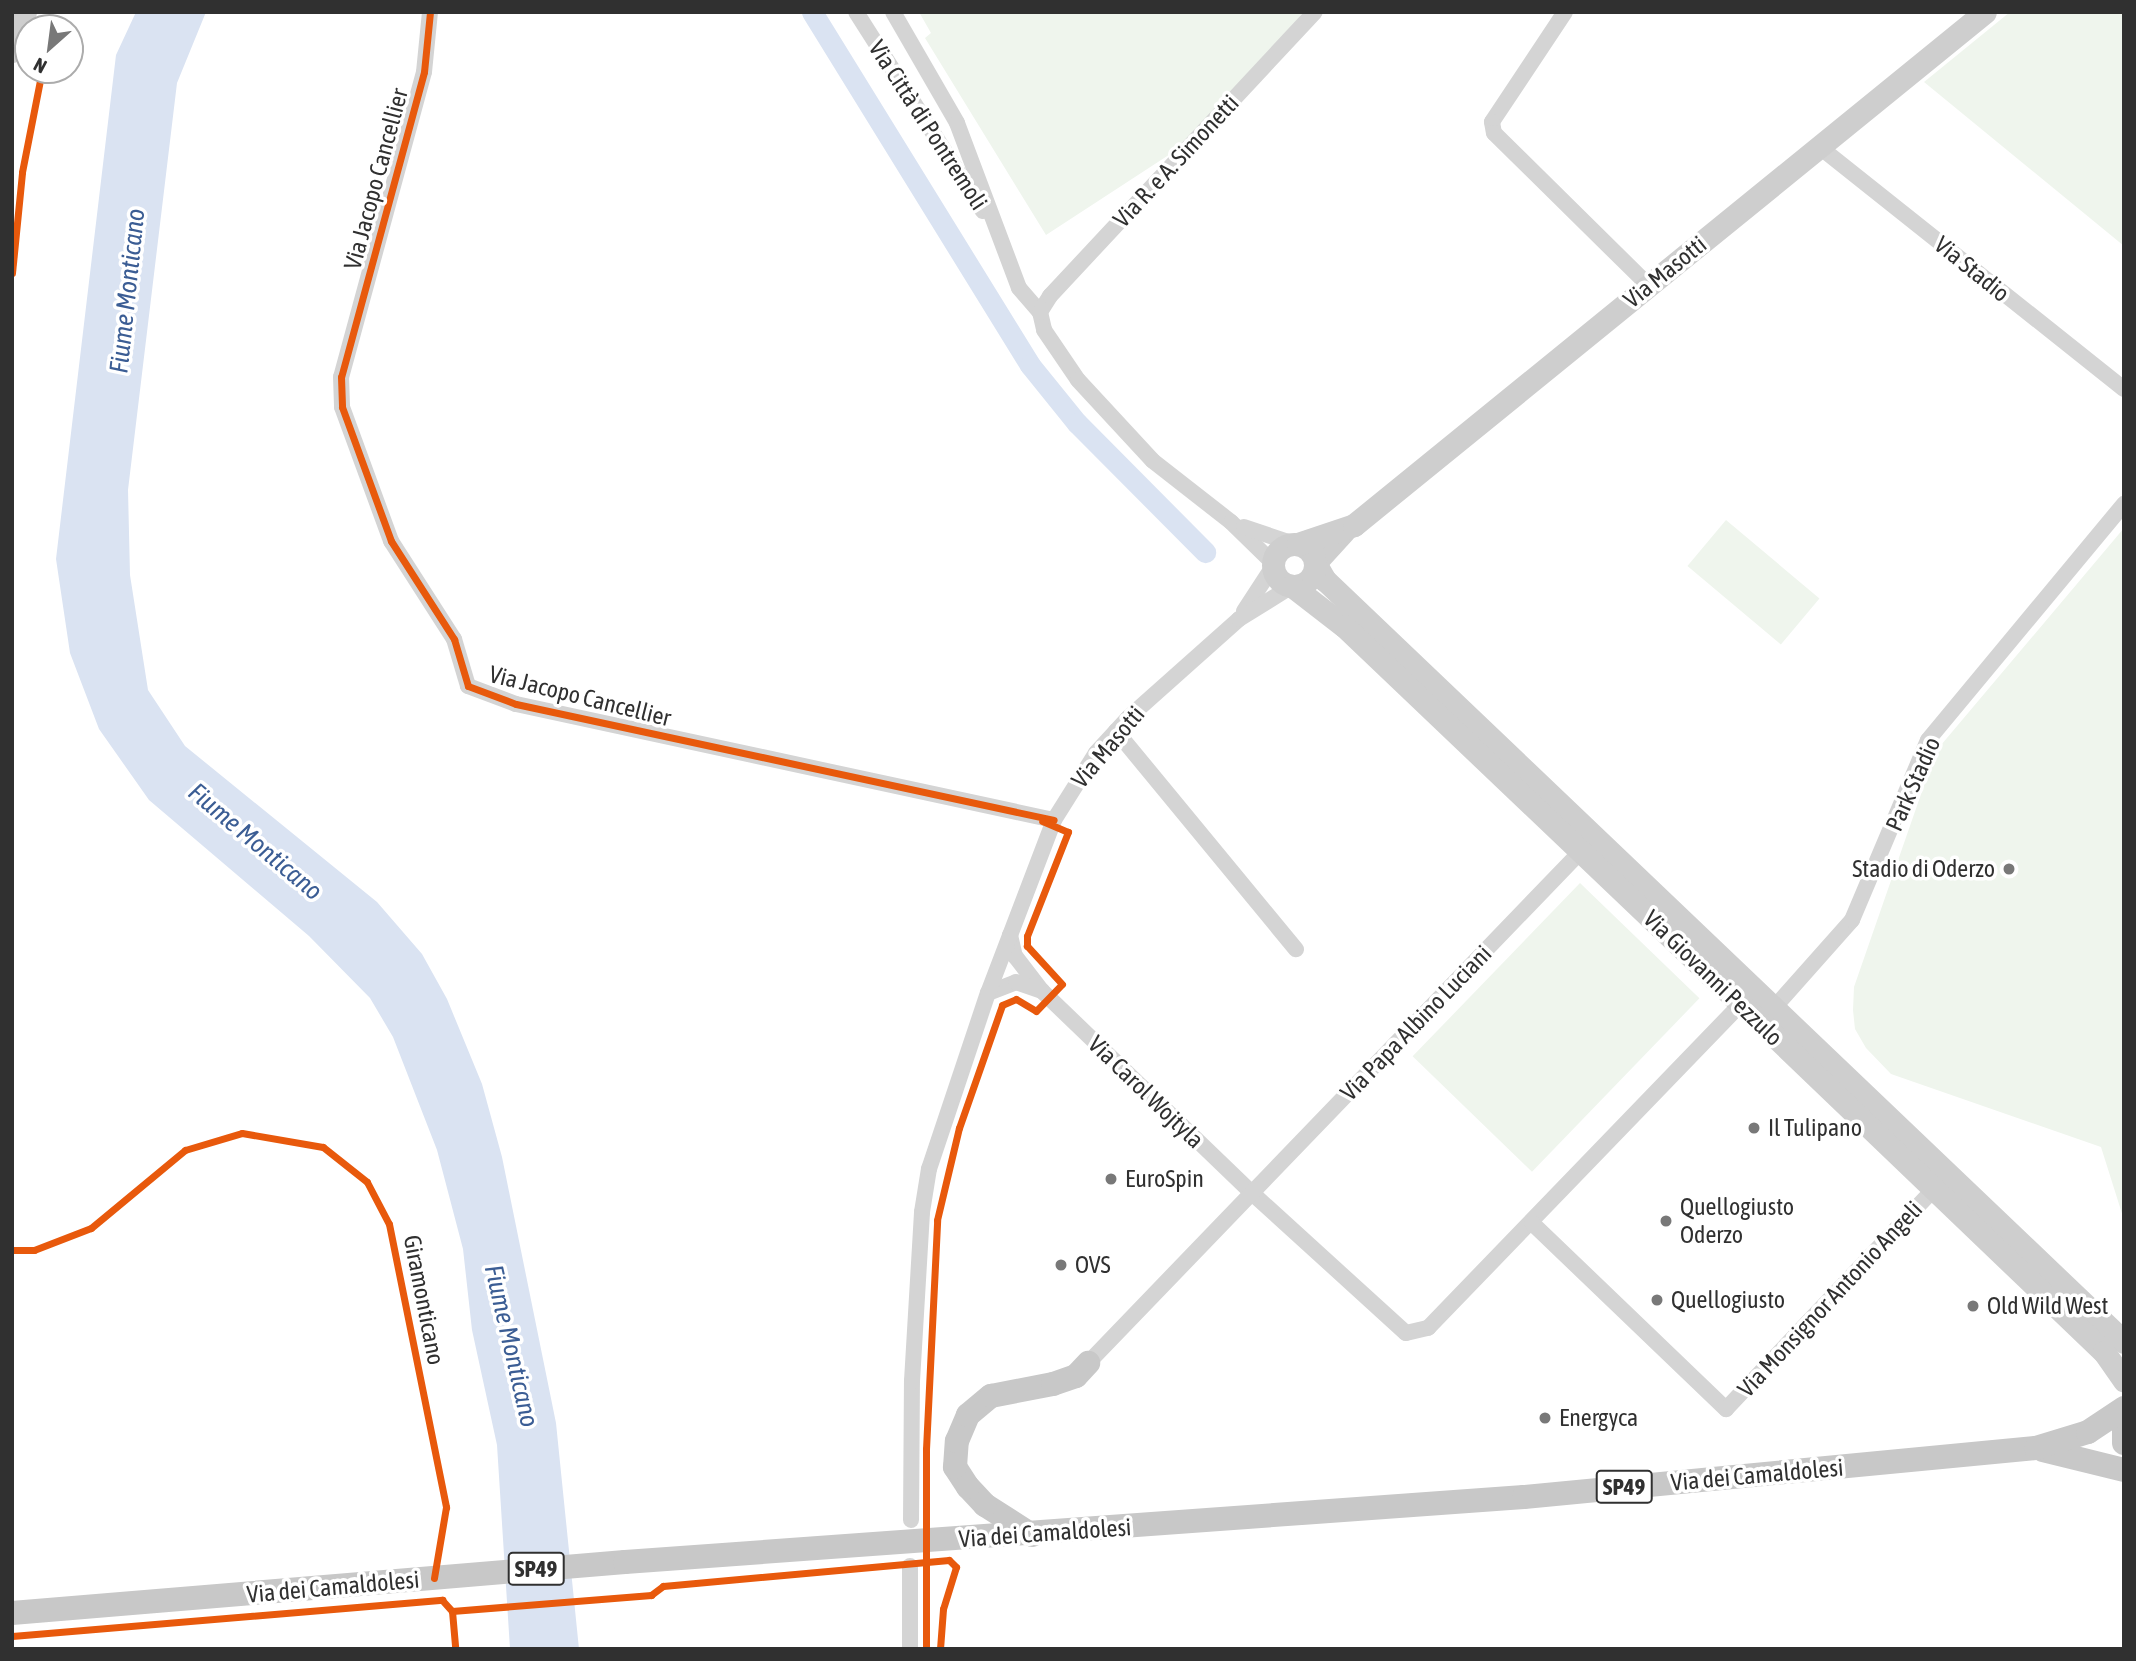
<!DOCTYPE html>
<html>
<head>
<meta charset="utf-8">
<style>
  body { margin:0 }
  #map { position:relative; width:2136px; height:1661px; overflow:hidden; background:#fff; font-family:"Asap Condensed",sans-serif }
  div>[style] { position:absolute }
  .green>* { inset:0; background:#eff5ed; transform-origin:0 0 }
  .water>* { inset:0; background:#dae3f2 }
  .canal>* { height:21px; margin:-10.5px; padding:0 10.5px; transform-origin:10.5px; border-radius:10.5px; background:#dae3f2 }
  .street>* { height:16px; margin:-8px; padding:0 8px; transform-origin:8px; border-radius:8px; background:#d4d4d4 }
  .secondary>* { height:23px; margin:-11.5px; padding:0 11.5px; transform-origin:11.5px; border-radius:11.5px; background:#cecece }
  .secondary>.ring { margin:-11.5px; padding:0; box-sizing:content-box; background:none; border:23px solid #cecece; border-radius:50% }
  .primary>* { height:24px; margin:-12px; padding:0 12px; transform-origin:12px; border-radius:12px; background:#c8c8c8 }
  .cycleway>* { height:7px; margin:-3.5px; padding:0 3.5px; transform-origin:3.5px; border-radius:3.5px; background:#e8590c }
  .dots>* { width:19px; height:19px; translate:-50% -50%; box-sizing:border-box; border:4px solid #fff; border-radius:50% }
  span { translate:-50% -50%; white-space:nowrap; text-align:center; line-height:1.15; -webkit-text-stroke:7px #fff; paint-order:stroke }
  .shield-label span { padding:2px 5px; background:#fff; border:2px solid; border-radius:5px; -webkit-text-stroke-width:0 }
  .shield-label { font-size:23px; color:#303030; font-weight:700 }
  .street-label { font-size:24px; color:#303030 }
  .poi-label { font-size:24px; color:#303030 }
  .right { translate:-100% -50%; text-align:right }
  .left { translate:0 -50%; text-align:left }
  .water-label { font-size:26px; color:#3b5d94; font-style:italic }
  .frame { position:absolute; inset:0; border:14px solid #303030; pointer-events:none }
  .north { position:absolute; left:14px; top:14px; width:70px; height:70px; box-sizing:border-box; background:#fff; border:2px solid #acacac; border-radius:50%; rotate:208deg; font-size:19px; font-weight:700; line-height:28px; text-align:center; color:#303030 }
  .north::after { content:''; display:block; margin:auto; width:24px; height:32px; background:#787878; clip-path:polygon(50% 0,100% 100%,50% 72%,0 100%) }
</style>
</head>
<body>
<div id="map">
  <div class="green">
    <i style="clip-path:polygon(919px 12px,1303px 12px,1277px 47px,1181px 147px,1046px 235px,925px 38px,931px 33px)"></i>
    <i style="clip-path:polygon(2010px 12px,2124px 12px,2124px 246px,1924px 82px)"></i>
    <i style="left:1726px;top:520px;width:122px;height:60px;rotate:40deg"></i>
    <i style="clip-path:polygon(2124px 528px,2124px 1220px,2101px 1147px,1891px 1074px,1866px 1048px,1855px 1029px,1853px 1010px,1854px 987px,1936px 751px)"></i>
    <i style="left:1580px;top:883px;width:166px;height:241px;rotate:44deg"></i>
  </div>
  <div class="water">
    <i style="clip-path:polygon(136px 12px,206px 12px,177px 83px,128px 490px,130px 575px,148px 690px,185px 746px,377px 902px,422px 954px,447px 999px,482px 1084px,502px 1157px,556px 1423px,579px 1649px,510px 1649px,497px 1445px,472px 1330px,463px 1249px,437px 1150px,393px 1037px,370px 998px,309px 936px,149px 800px,99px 729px,70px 653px,56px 559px,116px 55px)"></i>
  </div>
  <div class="canal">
    <i style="left:812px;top:12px;width:415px;rotate:58.3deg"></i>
    <i style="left:1030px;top:365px;width:75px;rotate:51deg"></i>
    <i style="left:1077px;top:423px;width:182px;rotate:45.2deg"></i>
  </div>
  <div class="street">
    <i style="left:430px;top:12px;width:60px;rotate:95.7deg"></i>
    <i style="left:424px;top:72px;width:316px;rotate:105.2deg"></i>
    <i style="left:341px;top:377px;width:30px;rotate:88deg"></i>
    <i style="left:342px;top:407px;width:143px;rotate:69.9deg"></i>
    <i style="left:391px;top:541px;width:117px;rotate:57.3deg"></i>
    <i style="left:454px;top:639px;width:49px;rotate:73.4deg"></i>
    <i style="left:468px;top:686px;width:51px;rotate:20.6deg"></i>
    <i style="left:516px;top:704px;width:550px;rotate:12.17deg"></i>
    <i style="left:856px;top:12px;width:236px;rotate:57.5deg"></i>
    <i style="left:893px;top:12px;width:128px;rotate:60deg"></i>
    <i style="left:957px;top:123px;width:176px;rotate:69.4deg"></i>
    <i style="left:1019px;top:288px;width:32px;rotate:49deg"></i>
    <i style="left:1040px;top:312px;width:18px;rotate:77deg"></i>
    <i style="left:1044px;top:330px;width:60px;rotate:55.8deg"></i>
    <i style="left:1078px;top:380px;width:110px;rotate:47.2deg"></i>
    <i style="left:1153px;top:461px;width:99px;rotate:38deg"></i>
    <i style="left:1231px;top:522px;width:57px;rotate:44.3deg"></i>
    <i style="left:1565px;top:12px;width:132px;rotate:123.6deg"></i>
    <i style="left:1492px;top:122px;width:11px;rotate:80deg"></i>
    <i style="left:1494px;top:133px;width:216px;rotate:44.6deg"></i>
    <i style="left:1821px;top:148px;width:387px;rotate:38.5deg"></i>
    <i style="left:1040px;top:312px;width:19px;rotate:-58deg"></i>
    <i style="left:1050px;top:296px;width:388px;rotate:-47deg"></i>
    <i style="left:1244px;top:527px;width:50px;rotate:18.8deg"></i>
    <i style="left:1244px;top:611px;width:51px;rotate:-56.9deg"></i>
    <i style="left:1116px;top:731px;width:283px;rotate:50.5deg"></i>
    <i style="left:1010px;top:935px;width:22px;rotate:77deg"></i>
    <i style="left:1015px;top:956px;width:44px;rotate:52.4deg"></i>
    <i style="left:1042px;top:991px;width:291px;rotate:43.9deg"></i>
    <i style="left:1252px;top:1193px;width:208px;rotate:42.3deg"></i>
    <i style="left:1406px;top:1333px;width:23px;rotate:-13deg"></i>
    <i style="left:1428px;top:1328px;width:450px;rotate:-46deg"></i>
    <i style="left:988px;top:993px;width:30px;rotate:-21deg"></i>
    <i style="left:1016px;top:982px;width:28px;rotate:19deg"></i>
    <i style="left:1773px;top:1009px;width:119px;rotate:-48.4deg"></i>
    <i style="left:1852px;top:920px;width:195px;rotate:-67.1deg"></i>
    <i style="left:1928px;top:740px;width:307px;rotate:-50.3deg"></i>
    <i style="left:1532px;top:1223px;width:269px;rotate:43.8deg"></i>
    <i style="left:1726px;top:1409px;width:311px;rotate:-46.6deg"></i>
    <i style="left:1088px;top:1363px;width:721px;rotate:-46.07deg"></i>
    <i style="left:911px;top:1520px;width:139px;rotate:-89.6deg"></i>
    <i style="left:912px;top:1381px;width:169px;rotate:-86.6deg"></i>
    <i style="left:922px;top:1212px;width:44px;rotate:-80.8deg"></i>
    <i style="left:929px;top:1169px;width:186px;rotate:-71.5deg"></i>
    <i style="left:988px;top:993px;width:185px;rotate:-69.1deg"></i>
    <i style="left:1054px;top:820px;width:79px;rotate:-57.9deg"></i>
    <i style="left:1096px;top:753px;width:47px;rotate:-47.6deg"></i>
    <i style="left:1128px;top:718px;width:149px;rotate:-41.7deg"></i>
    <i style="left:1239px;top:619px;width:62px;rotate:-31.9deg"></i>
    <i style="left:910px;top:1649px;width:83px;rotate:-90deg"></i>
  </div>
  <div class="secondary">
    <i style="left:12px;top:51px;width:41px;rotate:-71.6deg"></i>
    <i style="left:1344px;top:531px;width:43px;rotate:132.2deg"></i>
    <i style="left:1315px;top:563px;width:20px;rotate:60deg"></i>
    <i style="left:1325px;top:580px;width:1104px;rotate:43.64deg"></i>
    <i class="ring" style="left:1273px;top:544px;width:19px;height:19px"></i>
    <i style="left:1298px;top:544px;width:59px;rotate:-18.7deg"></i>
    <i style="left:1354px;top:525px;width:813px;rotate:-39.11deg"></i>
    <i style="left:1292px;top:586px;width:66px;rotate:37.6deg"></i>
    <i style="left:1344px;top:626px;width:548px;rotate:43.6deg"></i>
    <i style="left:1741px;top:1004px;width:503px;rotate:43.79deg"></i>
    <i style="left:2104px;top:1352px;width:35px;rotate:55deg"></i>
  </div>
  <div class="primary">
    <i style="left:2124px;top:1415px;width:28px;rotate:90deg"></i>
    <i style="left:2043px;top:1450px;width:83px;rotate:13.9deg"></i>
    <i style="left:1032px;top:1535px;width:56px;rotate:-147.4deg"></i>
    <i style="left:985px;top:1505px;width:25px;rotate:-133deg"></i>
    <i style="left:968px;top:1487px;width:24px;rotate:-123deg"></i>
    <i style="left:955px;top:1467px;width:26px;rotate:-86deg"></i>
    <i style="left:957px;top:1441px;width:28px;rotate:-67deg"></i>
    <i style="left:968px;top:1415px;width:30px;rotate:-40deg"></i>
    <i style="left:991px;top:1396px;width:63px;rotate:-11deg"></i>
    <i style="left:1053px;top:1384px;width:24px;rotate:-19deg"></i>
    <i style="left:1076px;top:1376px;width:18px;rotate:-47deg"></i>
    <i style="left:12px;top:1613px;width:615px;rotate:-4.76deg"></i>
    <i style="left:625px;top:1562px;width:901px;rotate:-4.14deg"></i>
    <i style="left:1524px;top:1497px;width:514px;rotate:-5.47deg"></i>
    <i style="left:2036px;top:1448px;width:54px;rotate:-17.1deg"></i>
    <i style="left:2088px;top:1432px;width:43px;rotate:-33.7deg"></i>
  </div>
  <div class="cycleway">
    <i style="left:430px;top:12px;width:60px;rotate:95.7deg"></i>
    <i style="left:424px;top:72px;width:316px;rotate:105.2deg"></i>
    <i style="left:341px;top:377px;width:30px;rotate:88deg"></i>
    <i style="left:342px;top:407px;width:143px;rotate:69.9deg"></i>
    <i style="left:391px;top:541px;width:117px;rotate:57.3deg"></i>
    <i style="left:454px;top:639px;width:49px;rotate:73.4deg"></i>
    <i style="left:468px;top:686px;width:51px;rotate:20.6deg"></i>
    <i style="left:516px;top:704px;width:550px;rotate:12.17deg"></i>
    <i style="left:12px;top:273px;width:101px;rotate:-84.3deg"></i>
    <i style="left:22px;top:172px;width:104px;rotate:-78.9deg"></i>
    <i style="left:12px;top:1250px;width:22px"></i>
    <i style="left:34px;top:1250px;width:61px;rotate:-21.1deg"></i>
    <i style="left:91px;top:1228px;width:122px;rotate:-39.7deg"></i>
    <i style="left:185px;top:1150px;width:59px;rotate:-16.6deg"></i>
    <i style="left:242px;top:1133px;width:82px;rotate:9.8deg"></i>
    <i style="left:323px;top:1147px;width:56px;rotate:38.5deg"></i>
    <i style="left:367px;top:1182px;width:47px;rotate:62.4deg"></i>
    <i style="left:389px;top:1224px;width:289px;rotate:78.6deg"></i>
    <i style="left:446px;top:1507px;width:72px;rotate:99.6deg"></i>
    <i style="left:452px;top:1611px;width:200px;rotate:-4.6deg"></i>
    <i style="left:651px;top:1595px;width:15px;rotate:-37deg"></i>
    <i style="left:663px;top:1586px;width:287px;rotate:-5.2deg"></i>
    <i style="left:949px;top:1560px;width:10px;rotate:45deg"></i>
    <i style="left:956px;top:1567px;width:44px;rotate:107.2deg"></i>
    <i style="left:943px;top:1609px;width:40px;rotate:94.3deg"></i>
    <i style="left:12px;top:1636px;width:432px;rotate:-4.8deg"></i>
    <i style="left:442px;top:1600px;width:15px;rotate:48deg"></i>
    <i style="left:452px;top:1611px;width:38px;rotate:85deg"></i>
    <i style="left:926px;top:1649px;width:200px;rotate:-90deg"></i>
    <i style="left:926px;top:1449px;width:229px;rotate:-87.2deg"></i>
    <i style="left:937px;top:1220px;width:95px;rotate:-76.6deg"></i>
    <i style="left:959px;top:1128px;width:130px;rotate:-70.7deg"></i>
    <i style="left:1002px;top:1005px;width:15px;rotate:-23deg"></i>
    <i style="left:1016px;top:999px;width:23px;rotate:31deg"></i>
    <i style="left:1036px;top:1011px;width:37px;rotate:-46deg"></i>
    <i style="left:1062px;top:984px;width:52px;rotate:-132.6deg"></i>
    <i style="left:1027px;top:946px;width:10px;rotate:-90deg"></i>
    <i style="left:1027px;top:936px;width:112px;rotate:-68.5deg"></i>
    <i style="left:1068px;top:832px;width:28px;rotate:-157deg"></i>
  </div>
  <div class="dots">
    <i style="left:2009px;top:869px;background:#787878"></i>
    <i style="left:1754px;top:1128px;background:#787878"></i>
    <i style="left:1111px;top:1179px;background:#787878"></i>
    <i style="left:1666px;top:1221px;background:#787878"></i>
    <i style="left:1061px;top:1265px;background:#787878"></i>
    <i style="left:1657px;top:1300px;background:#787878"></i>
    <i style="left:1973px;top:1306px;background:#787878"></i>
    <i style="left:1545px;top:1418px;background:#787878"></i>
  </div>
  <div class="shield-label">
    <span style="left:1624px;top:1487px">SP49</span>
    <span style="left:536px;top:1569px">SP49</span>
  </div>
  <div class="street-label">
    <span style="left:928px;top:125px;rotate:57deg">Via Città di Pontremoli</span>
    <span style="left:1176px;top:161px;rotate:-47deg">Via R. e A. Simonetti</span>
    <span style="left:376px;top:179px;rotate:-75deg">Via Jacopo Cancellier</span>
    <span style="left:1972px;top:269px;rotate:39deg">Via Stadio</span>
    <span style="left:1665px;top:272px;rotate:-39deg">Via Masotti</span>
    <span style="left:580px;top:696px;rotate:14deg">Via Jacopo Cancellier</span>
    <span style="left:1108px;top:747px;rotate:-50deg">Via Masotti</span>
    <span style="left:1913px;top:784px;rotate:-66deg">Park Stadio</span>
    <span style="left:1713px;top:978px;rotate:44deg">Via Giovanni Pezzulo</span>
    <span style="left:1416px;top:1023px;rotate:-46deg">Via Papa Albino Luciani</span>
    <span style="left:1146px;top:1092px;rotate:44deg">Via Carol Wojtyla</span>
    <span style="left:1830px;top:1299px;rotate:-47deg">Via Monsignor Antonio Angeli</span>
    <span style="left:424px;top:1300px;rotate:79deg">Giramonticano</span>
    <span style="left:1757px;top:1475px;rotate:-5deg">Via dei Camaldolesi</span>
    <span style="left:1045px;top:1533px;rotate:-4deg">Via dei Camaldolesi</span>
    <span style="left:333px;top:1587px;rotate:-5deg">Via dei Camaldolesi</span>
  </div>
  <div class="poi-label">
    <span class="right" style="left:1995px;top:869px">Stadio di Oderzo</span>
    <span class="left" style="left:1768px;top:1128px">Il Tulipano</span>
    <span class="left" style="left:1125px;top:1179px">EuroSpin</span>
    <span class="left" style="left:1680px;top:1221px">Quellogiusto<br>Oderzo</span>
    <span class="left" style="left:1075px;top:1265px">OVS</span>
    <span class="left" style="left:1671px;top:1300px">Quellogiusto</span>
    <span class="left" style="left:1987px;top:1306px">Old Wild West</span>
    <span class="left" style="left:1559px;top:1418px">Energyca</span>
  </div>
  <div class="water-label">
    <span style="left:128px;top:291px;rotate:-84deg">Fiume Monticano</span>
    <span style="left:255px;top:842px;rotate:40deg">Fiume Monticano</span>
    <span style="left:511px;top:1346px;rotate:77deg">Fiume Monticano</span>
  </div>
  <div class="frame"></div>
  <div class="north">N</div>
</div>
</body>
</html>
